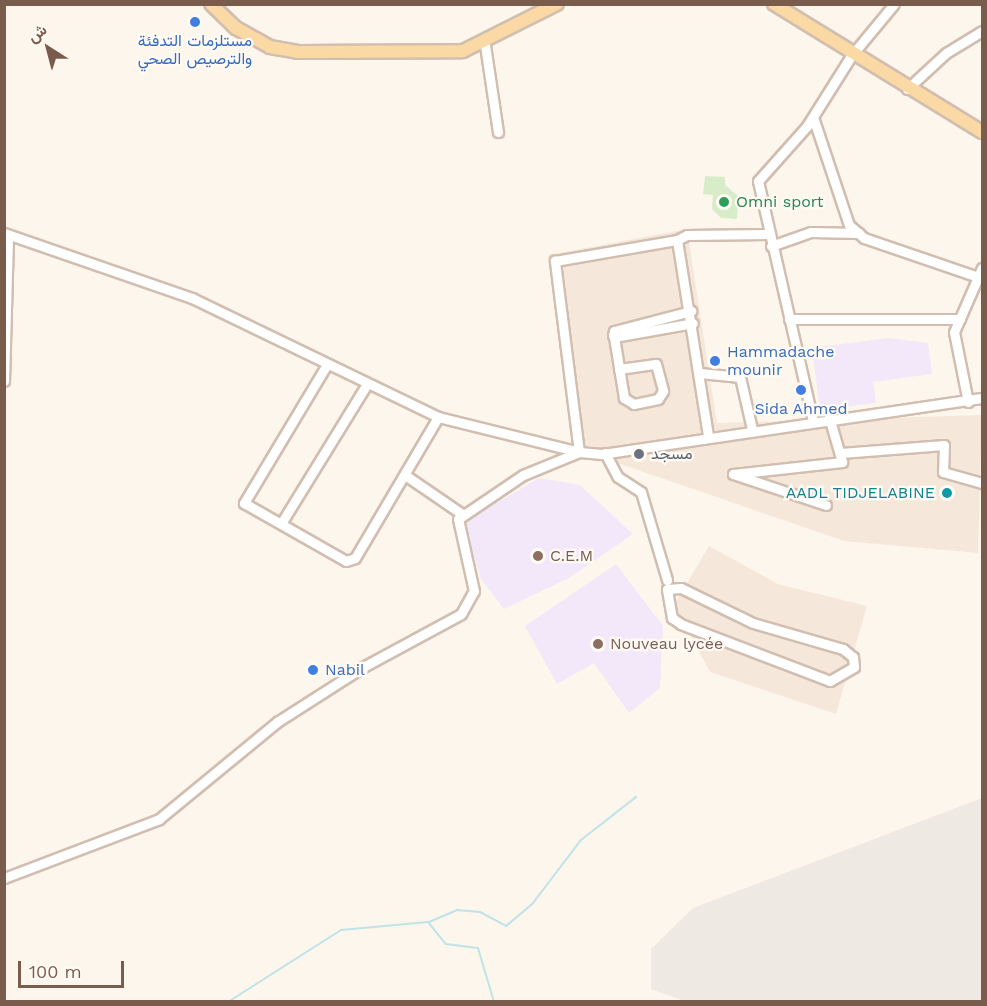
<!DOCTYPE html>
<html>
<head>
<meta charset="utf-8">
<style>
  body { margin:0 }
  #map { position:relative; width:987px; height:1006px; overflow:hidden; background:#fdf6ec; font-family:"Work Sans",Vazirmatn,sans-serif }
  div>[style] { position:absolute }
  .residential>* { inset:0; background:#f5e8da }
  .industrial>* { inset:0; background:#efe9e4 }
  .education>* { inset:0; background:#f3e8fa }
  .green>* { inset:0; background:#d8ecc9 }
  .stream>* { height:2px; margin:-1px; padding:0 1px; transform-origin:1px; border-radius:1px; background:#bfe3e8 }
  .roads { filter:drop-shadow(2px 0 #d1beb0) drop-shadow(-2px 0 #d1beb0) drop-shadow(0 2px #d1beb0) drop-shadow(0 -2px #d1beb0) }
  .minor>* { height:9px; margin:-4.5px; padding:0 4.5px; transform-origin:4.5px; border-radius:4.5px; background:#fff }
  .major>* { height:12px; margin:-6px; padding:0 6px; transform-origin:6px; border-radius:6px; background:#fbd9a5 }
  .dots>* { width:16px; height:16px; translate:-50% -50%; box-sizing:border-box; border:3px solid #fffaf3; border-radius:50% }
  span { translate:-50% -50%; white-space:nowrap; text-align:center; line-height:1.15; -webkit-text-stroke:4.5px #fffaf3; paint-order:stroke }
  .shop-label { font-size:16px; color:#366cbe }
  .left { translate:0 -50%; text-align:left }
  .leisure-label { font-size:16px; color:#27864d }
  .worship-label { font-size:16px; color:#5b616d }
  .culture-label { font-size:16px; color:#0d838f }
  .right { translate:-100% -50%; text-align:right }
  .education-label { font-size:16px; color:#785e54 }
  .frame { position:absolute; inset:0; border:6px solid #7a5c4d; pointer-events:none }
  .north { position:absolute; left:18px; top:18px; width:60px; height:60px; -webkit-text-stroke:4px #fffaf3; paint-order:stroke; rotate:324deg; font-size:16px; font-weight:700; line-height:24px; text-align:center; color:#7a5c4d }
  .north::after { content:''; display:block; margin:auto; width:21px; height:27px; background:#7a5c4d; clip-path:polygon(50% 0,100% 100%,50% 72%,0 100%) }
  .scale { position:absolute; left:18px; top:961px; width:106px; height:27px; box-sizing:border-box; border:3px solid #7a5c4d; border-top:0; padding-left:8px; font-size:18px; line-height:21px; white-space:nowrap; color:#7a5c4d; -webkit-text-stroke:4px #fffaf3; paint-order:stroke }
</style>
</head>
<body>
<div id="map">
  <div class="residential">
    <i style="clip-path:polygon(687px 229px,717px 423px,982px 415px,978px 553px,844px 541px,574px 448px,549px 255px)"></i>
    <i style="clip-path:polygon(709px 546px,778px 584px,867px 606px,836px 714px,710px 672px,674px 605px)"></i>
  </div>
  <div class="industrial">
    <i style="clip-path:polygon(982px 798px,982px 1001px,687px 1002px,651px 989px,651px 949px,693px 908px)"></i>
  </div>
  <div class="education">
    <i style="clip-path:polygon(888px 338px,928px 343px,932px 374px,873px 382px,876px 403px,820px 410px,812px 348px)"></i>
    <i style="clip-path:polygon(539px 478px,580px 485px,633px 534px,569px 578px,504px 609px,481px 579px,464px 522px)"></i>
    <i style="clip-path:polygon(616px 564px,663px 626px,660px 688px,629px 713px,594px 663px,557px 684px,525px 626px)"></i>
  </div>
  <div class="green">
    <i style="clip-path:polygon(705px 176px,725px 177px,725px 185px,738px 196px,737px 219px,721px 218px,712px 209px,713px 195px,703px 194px)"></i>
  </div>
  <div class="stream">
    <i style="left:429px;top:922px;width:30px;rotate:-23deg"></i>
    <i style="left:457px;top:910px;width:23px;rotate:5deg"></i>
    <i style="left:480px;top:912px;width:30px;rotate:28deg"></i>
    <i style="left:506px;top:926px;width:35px;rotate:-40deg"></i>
    <i style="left:533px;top:903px;width:79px;rotate:-52.7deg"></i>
    <i style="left:581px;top:840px;width:70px;rotate:-38deg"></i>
    <i style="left:228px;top:1002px;width:134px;rotate:-32.5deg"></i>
    <i style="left:341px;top:930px;width:87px;rotate:-5.3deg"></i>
    <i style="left:428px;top:922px;width:28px;rotate:51deg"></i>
    <i style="left:446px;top:944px;width:32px;rotate:7deg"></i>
    <i style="left:478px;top:948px;width:56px;rotate:73.5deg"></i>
  </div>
  <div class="roads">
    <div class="minor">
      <i style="left:485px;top:45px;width:88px;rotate:81.5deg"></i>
      <i style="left:907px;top:89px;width:53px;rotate:-42.7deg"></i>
      <i style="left:946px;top:53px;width:42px;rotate:-31.4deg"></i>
      <i style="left:813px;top:117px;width:114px;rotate:71.6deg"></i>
      <i style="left:849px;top:225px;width:20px;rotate:41deg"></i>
      <i style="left:864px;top:238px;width:120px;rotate:18.9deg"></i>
      <i style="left:4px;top:233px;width:199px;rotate:19.1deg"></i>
      <i style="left:192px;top:298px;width:273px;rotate:25.8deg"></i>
      <i style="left:438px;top:417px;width:145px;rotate:13.9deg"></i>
      <i style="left:579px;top:452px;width:193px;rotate:-97.2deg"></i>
      <i style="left:555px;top:261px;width:124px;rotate:-9.8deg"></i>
      <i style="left:677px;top:240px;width:197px;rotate:81deg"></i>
      <i style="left:677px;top:240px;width:11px;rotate:-27deg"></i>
      <i style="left:687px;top:235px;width:81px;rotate:-0.7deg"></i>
      <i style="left:771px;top:246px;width:42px;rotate:-19.3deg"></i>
      <i style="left:811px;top:232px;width:48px;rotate:1.2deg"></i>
      <i style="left:789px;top:319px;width:171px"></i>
      <i style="left:614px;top:337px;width:80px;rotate:-10deg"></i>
      <i style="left:326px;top:366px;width:160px;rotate:120.9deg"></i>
      <i style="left:244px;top:503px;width:117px;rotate:29.6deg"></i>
      <i style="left:346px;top:561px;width:9px;rotate:-18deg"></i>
      <i style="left:355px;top:558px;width:164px;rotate:-59.5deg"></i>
      <i style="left:619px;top:369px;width:37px;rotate:-8deg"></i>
      <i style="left:656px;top:364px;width:28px;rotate:75deg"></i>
      <i style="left:663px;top:391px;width:9px;rotate:122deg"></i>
      <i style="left:658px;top:399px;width:25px;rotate:168deg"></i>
      <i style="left:634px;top:404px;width:12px;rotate:-149deg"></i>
      <i style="left:624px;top:398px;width:62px;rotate:-99.3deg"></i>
      <i style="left:614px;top:337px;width:2px;rotate:-117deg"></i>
      <i style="left:613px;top:335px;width:4px;rotate:-76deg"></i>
      <i style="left:614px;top:331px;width:80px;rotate:-14.6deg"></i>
      <i style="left:700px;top:373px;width:40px;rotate:5.7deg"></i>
      <i style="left:740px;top:377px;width:53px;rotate:77deg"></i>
      <i style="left:4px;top:381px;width:146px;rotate:-88.4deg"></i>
      <i style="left:968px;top:402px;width:71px;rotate:-101.3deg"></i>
      <i style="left:954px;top:332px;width:70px;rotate:-66.4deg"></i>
      <i style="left:813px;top:421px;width:246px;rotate:-102.9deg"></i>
      <i style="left:758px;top:181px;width:74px;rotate:-48.3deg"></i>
      <i style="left:807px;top:126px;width:83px;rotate:-57.8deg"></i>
      <i style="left:851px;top:56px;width:67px;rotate:-50.4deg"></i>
      <i style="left:605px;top:453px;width:27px;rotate:62deg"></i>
      <i style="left:618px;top:477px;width:27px;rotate:33deg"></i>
      <i style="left:641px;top:492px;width:92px;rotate:73.5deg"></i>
      <i style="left:841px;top:453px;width:103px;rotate:-4.4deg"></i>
      <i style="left:944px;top:445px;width:27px;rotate:92deg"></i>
      <i style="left:943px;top:472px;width:41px;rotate:15.8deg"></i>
      <i style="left:405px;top:475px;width:69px;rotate:34.4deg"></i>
      <i style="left:826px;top:505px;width:98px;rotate:-161.6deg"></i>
      <i style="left:733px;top:474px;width:110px;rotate:-6.3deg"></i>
      <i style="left:842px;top:462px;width:47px;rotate:-106.1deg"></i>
      <i style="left:282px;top:522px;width:162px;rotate:-58.4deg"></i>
      <i style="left:681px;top:588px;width:80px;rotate:25.9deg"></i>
      <i style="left:753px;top:623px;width:94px;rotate:16.1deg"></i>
      <i style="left:843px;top:649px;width:13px;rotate:39deg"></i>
      <i style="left:853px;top:657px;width:10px;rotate:84deg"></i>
      <i style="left:854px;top:667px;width:28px;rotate:150deg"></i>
      <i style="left:830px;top:681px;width:160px;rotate:-159.1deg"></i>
      <i style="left:681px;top:624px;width:11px;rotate:-146deg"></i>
      <i style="left:672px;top:618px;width:29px;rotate:-100deg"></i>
      <i style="left:667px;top:589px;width:14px;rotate:-4deg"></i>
      <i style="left:4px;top:878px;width:166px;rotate:-20.8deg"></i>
      <i style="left:159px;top:819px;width:153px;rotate:-39.4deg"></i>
      <i style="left:277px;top:722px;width:102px;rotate:-32.6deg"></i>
      <i style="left:363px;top:667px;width:111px;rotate:-28.4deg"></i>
      <i style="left:461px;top:614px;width:26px;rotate:-61deg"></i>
      <i style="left:474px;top:591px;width:74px;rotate:-102.5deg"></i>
      <i style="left:458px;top:519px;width:78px;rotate:-34.1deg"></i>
      <i style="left:523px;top:475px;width:61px;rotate:-22.3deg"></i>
      <i style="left:579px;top:452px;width:23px;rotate:5deg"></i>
      <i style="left:602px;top:454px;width:384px;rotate:-8.4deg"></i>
    </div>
    <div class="major">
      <i style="left:211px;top:4px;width:35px;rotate:44deg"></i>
      <i style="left:236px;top:28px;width:39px;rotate:29deg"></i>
      <i style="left:270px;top:47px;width:27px;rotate:10deg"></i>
      <i style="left:297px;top:52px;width:166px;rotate:-0.3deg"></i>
      <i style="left:463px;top:51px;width:105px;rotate:-26.6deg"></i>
      <i style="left:774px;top:4px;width:244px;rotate:31.6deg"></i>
    </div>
  </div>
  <div class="dots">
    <i style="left:195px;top:22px;background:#3f7fe0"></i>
    <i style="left:724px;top:202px;background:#2e9e5b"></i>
    <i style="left:715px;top:361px;background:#3f7fe0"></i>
    <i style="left:801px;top:390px;background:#3f7fe0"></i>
    <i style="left:639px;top:454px;background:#6b7280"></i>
    <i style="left:947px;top:493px;background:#0f9aa8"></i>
    <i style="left:538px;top:556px;background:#8d6e63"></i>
    <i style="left:598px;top:644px;background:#8d6e63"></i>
    <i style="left:313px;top:670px;background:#3f7fe0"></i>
  </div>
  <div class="shop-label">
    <span style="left:195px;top:50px">مستلزمات التدفئة<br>والترصيص الصحي</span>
    <span class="left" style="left:727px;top:361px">Hammadache<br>mounir</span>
    <span style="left:801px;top:409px">Sida Ahmed</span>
    <span class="left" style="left:325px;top:670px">Nabil</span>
  </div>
  <div class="leisure-label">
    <span class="left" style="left:736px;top:202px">Omni sport</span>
  </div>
  <div class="worship-label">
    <span class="left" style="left:651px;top:454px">مسجد</span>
  </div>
  <div class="culture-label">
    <span class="right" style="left:935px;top:493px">AADL TIDJELABINE</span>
  </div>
  <div class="education-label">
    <span class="left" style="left:550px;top:556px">C.E.M</span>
    <span class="left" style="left:610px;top:644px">Nouveau lycée</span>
  </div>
  <div class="frame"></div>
  <div class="north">ش</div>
  <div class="scale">100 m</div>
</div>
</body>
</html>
